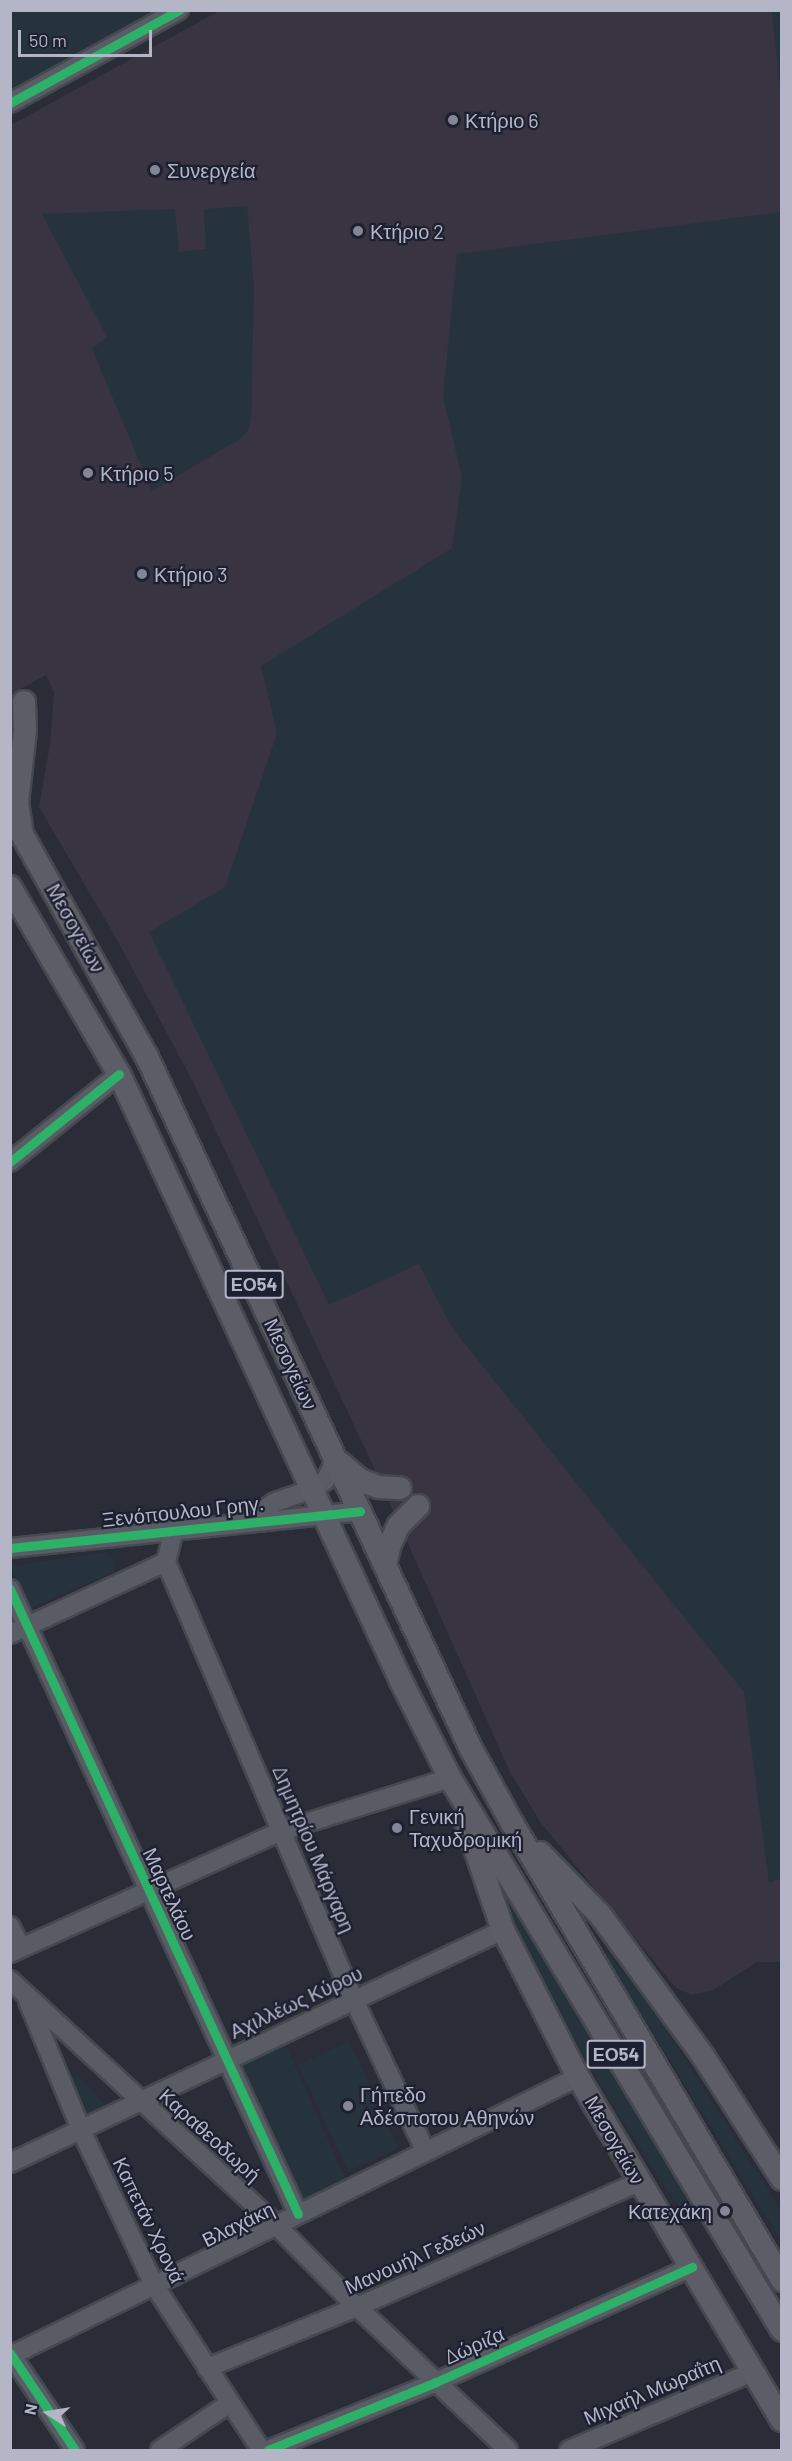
<!DOCTYPE html>
<html>
<head>
<meta charset="utf-8">
<style>
  body { margin:0 }
  #map { position:relative; width:792px; height:2461px; overflow:hidden; background:#2a2c37; font-family:Barlow,sans-serif }
  div>[style] { position:absolute }
  .medical>* { inset:0; background:#393442 }
  .green>* { inset:0; background:#27333c; transform-origin:0 0 }
  .roads { filter:drop-shadow(2px 0 #464850) drop-shadow(-2px 0 #464850) drop-shadow(0 2px #464850) drop-shadow(0 -2px #464850) }
  .minor>* { height:18px; margin:-9px; padding:0 9px; transform-origin:9px; border-radius:9px; background:#595b65 }
  .major>* { height:22px; margin:-11px; padding:0 11px; transform-origin:11px; border-radius:11px; background:#5c5d66 }
  .cycleway>* { height:9px; margin:-4.5px; padding:0 4.5px; transform-origin:4.5px; border-radius:4.5px; background:#2db169 }
  .dots>* { width:16px; height:16px; translate:-50% -50%; box-sizing:border-box; border:3px solid #1d2031; border-radius:50% }
  span { translate:-50% -50%; white-space:nowrap; text-align:center; line-height:1.15; -webkit-text-stroke:4.5px #1d2031; paint-order:stroke }
  .shield-label span { padding:2px 4px; background:#1d2031; border:2px solid; border-radius:4px; -webkit-text-stroke-width:0 }
  .shield-label { font-size:18px; color:#b4b6c7; font-weight:700 }
  .poi-label { font-size:20px; color:#b4b6c7 }
  .left { translate:0 -50%; text-align:left }
  .right { translate:-100% -50%; text-align:right }
  .street-label { font-size:20px; color:#b4b6c7 }
  .frame { position:absolute; inset:0; border:12px solid #b4b6c7; pointer-events:none }
  .north { position:absolute; left:18px; top:2383px; width:60px; height:60px; -webkit-text-stroke:4px #1d2031; paint-order:stroke; rotate:282deg; font-size:16px; font-weight:700; line-height:24px; text-align:center; color:#b4b6c7 }
  .north::after { content:''; display:block; margin:auto; width:21px; height:27px; background:#b4b6c7; clip-path:polygon(50% 0,100% 100%,50% 72%,0 100%) }
  .scale { position:absolute; left:18px; top:30px; width:134px; height:27px; box-sizing:border-box; border:3px solid #b4b6c7; border-top:0; padding-left:8px; font-size:18px; line-height:21px; white-space:nowrap; color:#b4b6c7; -webkit-text-stroke:4px #1d2031; paint-order:stroke }
</style>
</head>
<body>
<div id="map">
  <div class="medical">
    <i style="clip-path:polygon(219px 11px,781px 11px,781px 1962px,757px 1962px,713px 1990px,692px 1995px,676px 1988px,541px 1823px,510px 1772px,375px 1470px,192px 1080px,116px 938px,39px 807px,50px 744px,54px 692px,46px 675px,11px 694px,11px 125px)"></i>
  </div>
  <div class="green">
    <i style="clip-path:polygon(11px 10px,155px 10px,155px 11px,11px 91px)"></i>
    <i style="clip-path:polygon(772px 11px,781px 11px,781px 99px)"></i>
    <i style="clip-path:polygon(247px 206px,254px 288px,251px 419px,248px 431px,240px 439px,152px 491px,92px 349px,107px 337px,42px 214px,175px 209px,179px 252px,206px 249px,204px 209px)"></i>
    <i style="clip-path:polygon(781px 212px,782px 1878px,769px 1883px,744px 1692px,452px 1328px,419px 1264px,329px 1305px,149px 932px,225px 887px,277px 733px,261px 666px,452px 548px,462px 477px,443px 397px,457px 254px)"></i>
    <i style="clip-path:polygon(106px 1552px,113px 1557px,116px 1565px,114px 1572px,26px 1610px,11px 1566px)"></i>
    <i style="clip-path:polygon(498px 1882px,521px 1909px,781px 2344px,710px 2234px,674px 2201px,606px 2094px,536px 1972px)"></i>
    <i style="clip-path:polygon(595px 1939px,649px 2002px,781px 2211px,781px 2241px)"></i>
    <i style="left:284px;top:2041px;width:155px;height:49px;rotate:66deg"></i>
    <i style="left:349px;top:2041px;width:118px;height:56px;rotate:65deg"></i>
    <i style="clip-path:polygon(78px 2076px,110px 2109px,83px 2121px,70px 2083px,72px 2077px)"></i>
  </div>
  <div class="roads">
    <div class="minor">
      <i style="left:10px;top:103px;width:193px;rotate:-28.8deg"></i>
      <i style="left:10px;top:1162px;width:140px;rotate:-38.9deg"></i>
      <i style="left:247px;top:1521px;width:34px;rotate:-34deg"></i>
      <i style="left:275px;top:1502px;width:40px;rotate:-18.9deg"></i>
      <i style="left:313px;top:1489px;width:14px;rotate:-34deg"></i>
      <i style="left:325px;top:1481px;width:15px;rotate:-62deg"></i>
      <i style="left:332px;top:1468px;width:14px;rotate:-86deg"></i>
      <i style="left:10px;top:1548px;width:352px;rotate:-6deg"></i>
      <i style="left:166px;top:1562px;width:477px;rotate:66.8deg"></i>
      <i style="left:354px;top:2000px;width:168px;rotate:64.7deg"></i>
      <i style="left:10px;top:1589px;width:688px;rotate:65.26deg"></i>
      <i style="left:10px;top:1634px;width:172px;rotate:-24.8deg"></i>
      <i style="left:166px;top:1562px;width:33px;rotate:-76deg"></i>
      <i style="left:10px;top:1926px;width:25px;rotate:63deg"></i>
      <i style="left:10px;top:1953px;width:297px;rotate:-24.2deg"></i>
      <i style="left:281px;top:1831px;width:177px;rotate:-17.4deg"></i>
      <i style="left:10px;top:1980px;width:362px;rotate:42.6deg"></i>
      <i style="left:276px;top:2225px;width:115px;rotate:45.4deg"></i>
      <i style="left:357px;top:2307px;width:208px;rotate:43.4deg"></i>
      <i style="left:28px;top:2001px;width:142px;rotate:67.6deg"></i>
      <i style="left:82px;top:2132px;width:169px;rotate:64.8deg"></i>
      <i style="left:154px;top:2285px;width:197px;rotate:57deg"></i>
      <i style="left:10px;top:2163px;width:545px;rotate:-25.3deg"></i>
      <i style="left:10px;top:2353px;width:117px;rotate:56.2deg"></i>
      <i style="left:10px;top:2356px;width:633px;rotate:-26.16deg"></i>
      <i style="left:207px;top:2368px;width:162px;rotate:-22.1deg"></i>
      <i style="left:357px;top:2307px;width:308px;rotate:-23.9deg"></i>
      <i style="left:160px;top:2450px;width:84px;rotate:-33.9deg"></i>
      <i style="left:268px;top:2450px;width:181px;rotate:-22deg"></i>
      <i style="left:436px;top:2382px;width:281px;rotate:-24.2deg"></i>
      <i style="left:569px;top:2450px;width:200px;rotate:-23deg"></i>
    </div>
    <div class="major">
      <i style="left:10px;top:813px;width:280px;rotate:60.7deg"></i>
      <i style="left:147px;top:1057px;width:762px;rotate:64.91deg"></i>
      <i style="left:470px;top:1747px;width:87px;rotate:61.1deg"></i>
      <i style="left:512px;top:1823px;width:531px;rotate:59.42deg"></i>
      <i style="left:21px;top:828px;width:25px;rotate:-99deg"></i>
      <i style="left:17px;top:803px;width:72px;rotate:-83.7deg"></i>
      <i style="left:25px;top:731px;width:29px;rotate:-92deg"></i>
      <i style="left:10px;top:887px;width:216px;rotate:59.8deg"></i>
      <i style="left:119px;top:1074px;width:669px;rotate:65.08deg"></i>
      <i style="left:401px;top:1681px;width:109px;rotate:63.2deg"></i>
      <i style="left:450px;top:1778px;width:644px;rotate:58.98deg"></i>
      <i style="left:340px;top:1463px;width:26px;rotate:40deg"></i>
      <i style="left:360px;top:1480px;width:19px;rotate:21deg"></i>
      <i style="left:378px;top:1487px;width:22px;rotate:3deg"></i>
      <i style="left:385px;top:1564px;width:21px;rotate:-76deg"></i>
      <i style="left:390px;top:1544px;width:21px;rotate:-65deg"></i>
      <i style="left:399px;top:1525px;width:27px;rotate:-45deg"></i>
      <i style="left:466px;top:1822px;width:114px;rotate:71.1deg"></i>
      <i style="left:503px;top:1930px;width:165px;rotate:63deg"></i>
      <i style="left:578px;top:2077px;width:399px;rotate:59.3deg"></i>
      <i style="left:540px;top:1853px;width:88px;rotate:45.9deg"></i>
      <i style="left:601px;top:1916px;width:173px;rotate:53.9deg"></i>
      <i style="left:703px;top:2056px;width:146px;rotate:57.3deg"></i>
    </div>
  </div>
  <div class="cycleway">
    <i style="left:10px;top:103px;width:193px;rotate:-28.8deg"></i>
    <i style="left:10px;top:1162px;width:140px;rotate:-38.9deg"></i>
    <i style="left:10px;top:1548px;width:352px;rotate:-6deg"></i>
    <i style="left:10px;top:1589px;width:688px;rotate:65.26deg"></i>
    <i style="left:10px;top:2353px;width:117px;rotate:56.2deg"></i>
    <i style="left:268px;top:2450px;width:181px;rotate:-22deg"></i>
    <i style="left:436px;top:2382px;width:281px;rotate:-24.2deg"></i>
  </div>
  <div class="dots">
    <i style="left:453px;top:120px;background:#848695"></i>
    <i style="left:155px;top:170px;background:#848695"></i>
    <i style="left:358px;top:231px;background:#848695"></i>
    <i style="left:88px;top:473px;background:#848695"></i>
    <i style="left:142px;top:574px;background:#848695"></i>
    <i style="left:397px;top:1828px;background:#848695"></i>
    <i style="left:348px;top:2106px;background:#848695"></i>
    <i style="left:725px;top:2211px;background:#848695"></i>
  </div>
  <div class="shield-label">
    <span style="left:254px;top:1284px">ΕΟ54</span>
    <span style="left:616px;top:2054px">ΕΟ54</span>
  </div>
  <div class="poi-label">
    <span class="left" style="left:465px;top:120px">Κτήριο 6</span>
    <span class="left" style="left:167px;top:170px">Συνεργεία</span>
    <span class="left" style="left:370px;top:231px">Κτήριο 2</span>
    <span class="left" style="left:100px;top:473px">Κτήριο 5</span>
    <span class="left" style="left:154px;top:574px">Κτήριο 3</span>
    <span class="left" style="left:409px;top:1828px">Γενική<br>Ταχυδρομική</span>
    <span class="left" style="left:360px;top:2106px">Γήπεδο<br>Αδέσποτου Αθηνών</span>
    <span class="right" style="left:712px;top:2211px">Κατεχάκη</span>
  </div>
  <div class="street-label">
    <span style="left:76px;top:928px;rotate:61deg">Μεσογείων</span>
    <span style="left:291px;top:1364px;rotate:65deg">Μεσογείων</span>
    <span style="left:183px;top:1511px;rotate:-6deg">Ξενόπουλου Γρηγ.</span>
    <span style="left:314px;top:1849px;rotate:67deg">Δημητρίου Μάργαρη</span>
    <span style="left:170px;top:1894px;rotate:65deg">Μαρτελάου</span>
    <span style="left:296px;top:2002px;rotate:-25deg">Αχιλλέως Κύρου</span>
    <span style="left:210px;top:2135px;rotate:42deg">Καραθεοδωρή</span>
    <span style="left:615px;top:2140px;rotate:60deg">Μεσογείων</span>
    <span style="left:149px;top:2220px;rotate:64deg">Καπετάν Χρονά</span>
    <span style="left:238px;top:2224px;rotate:-26deg">Βλαχάκη</span>
    <span style="left:415px;top:2257px;rotate:-24deg">Μανουήλ Γεδεών</span>
    <span style="left:474px;top:2345px;rotate:-24deg">Δώριζα</span>
    <span style="left:652px;top:2390px;rotate:-23deg">Μιχαήλ Μωραΐτη</span>
  </div>
  <div class="frame"></div>
  <div class="north">N</div>
  <div class="scale">50 m</div>
</div>
</body>
</html>
